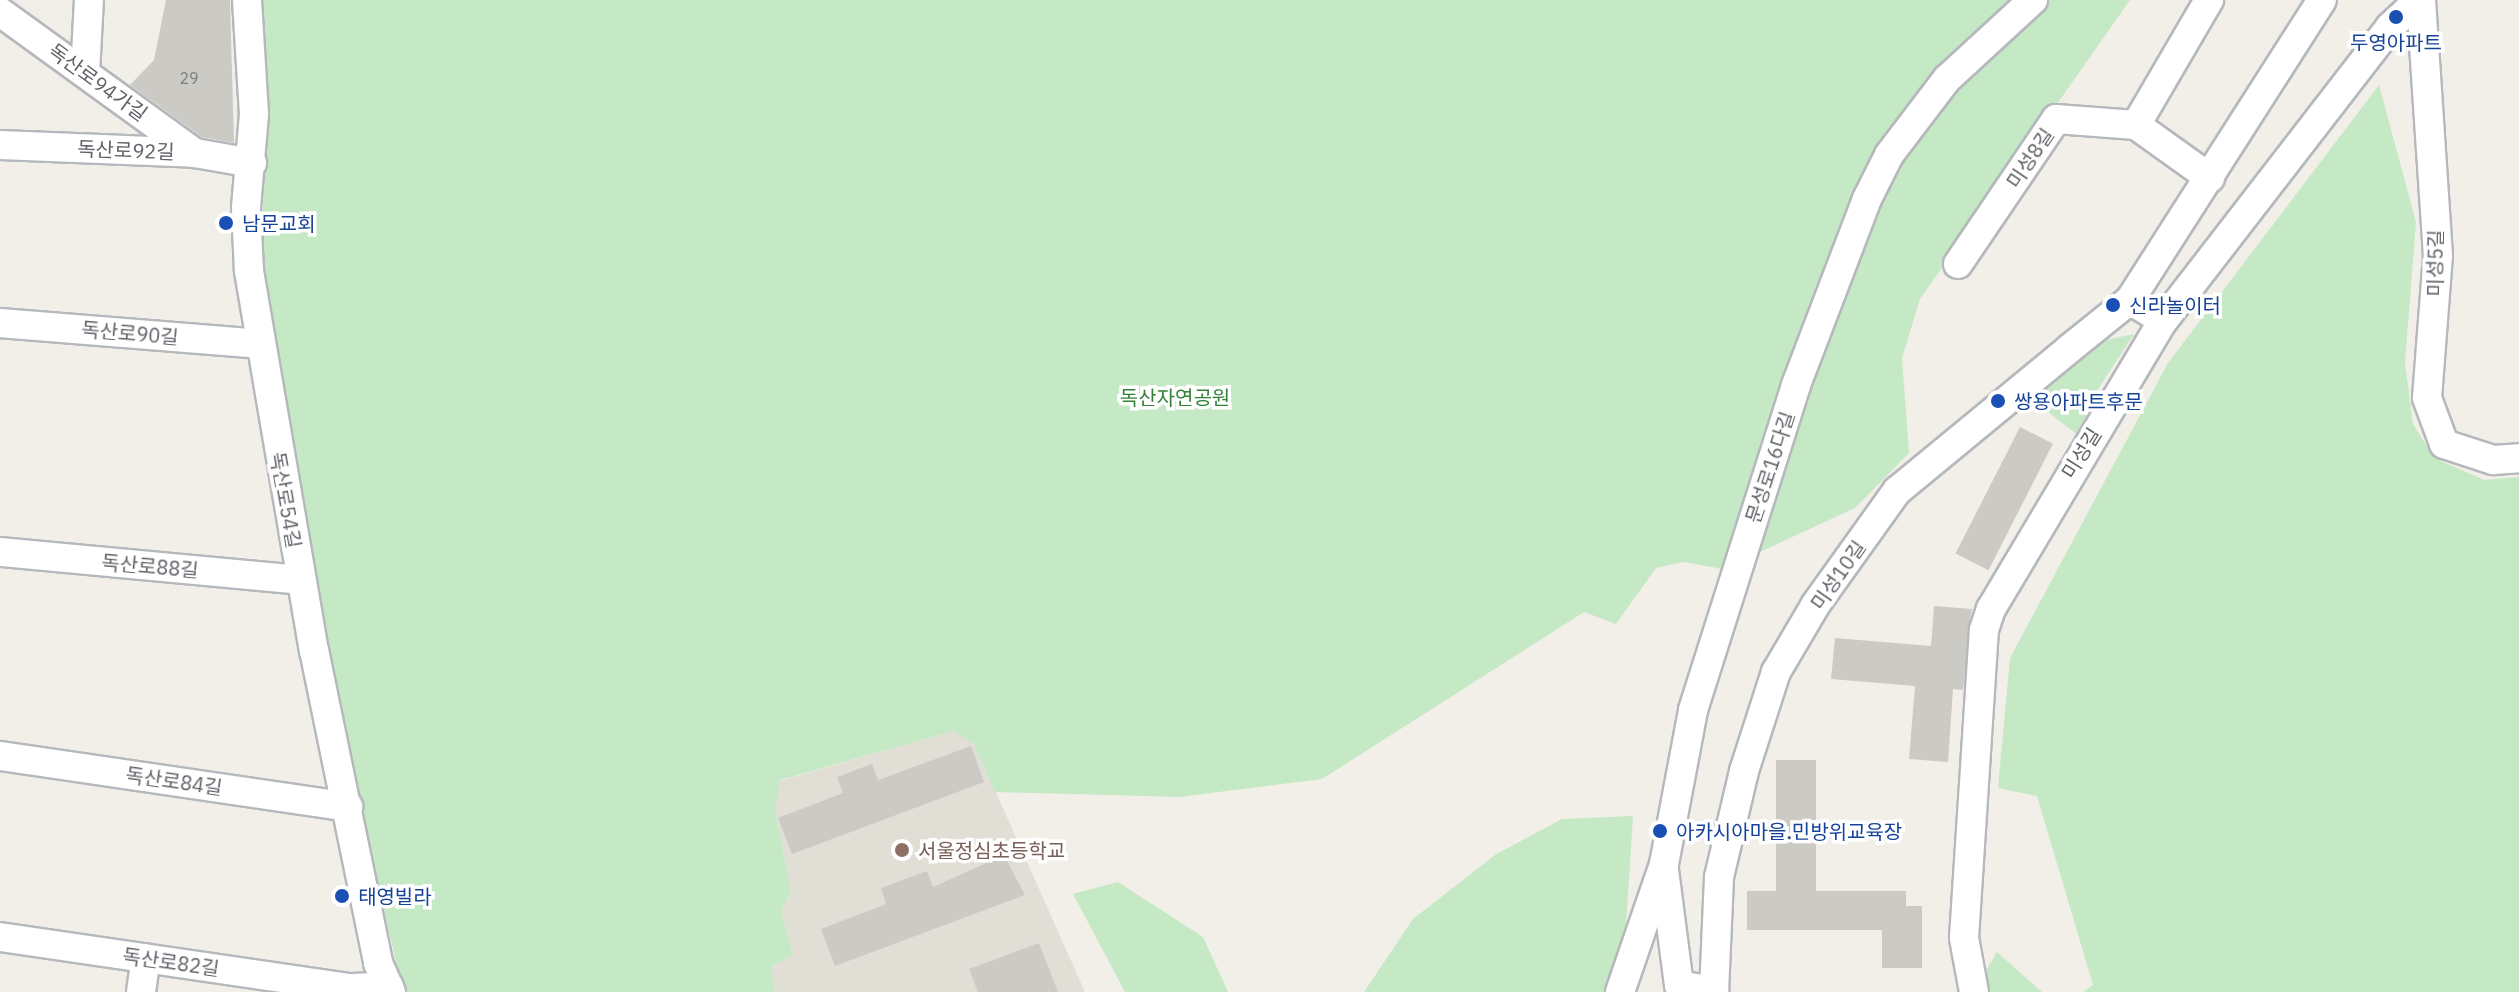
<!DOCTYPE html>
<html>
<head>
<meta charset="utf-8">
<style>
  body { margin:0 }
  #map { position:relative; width:2519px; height:992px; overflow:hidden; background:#f1efe8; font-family:"IBM Plex Sans","Noto Sans KR",sans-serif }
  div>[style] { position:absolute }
  .education>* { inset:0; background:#e1ded6 }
  .green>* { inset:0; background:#c5e8c5 }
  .building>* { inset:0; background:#cccac5; transform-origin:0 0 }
  .roads { filter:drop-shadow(2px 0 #b5b8bc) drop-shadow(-2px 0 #b5b8bc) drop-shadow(0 2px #b5b8bc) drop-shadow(0 -2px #b5b8bc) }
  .minor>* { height:28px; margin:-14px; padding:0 14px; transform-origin:14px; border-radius:14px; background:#fff }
  .dots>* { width:22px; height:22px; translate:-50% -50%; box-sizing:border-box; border:4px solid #fff; border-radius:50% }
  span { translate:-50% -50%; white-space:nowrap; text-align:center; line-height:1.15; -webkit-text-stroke:7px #fff; paint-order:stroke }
  .number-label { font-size:16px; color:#7a7d7f }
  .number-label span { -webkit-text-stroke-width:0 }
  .transit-label { font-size:20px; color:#164399 }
  .left { translate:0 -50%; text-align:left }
  .street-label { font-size:20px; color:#5f6368 }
  .park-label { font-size:20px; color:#348238 }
  .education-label { font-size:20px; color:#785e54 }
</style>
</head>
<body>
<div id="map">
  <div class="education">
    <i style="clip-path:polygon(954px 731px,974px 743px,1085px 992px,775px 992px,771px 967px,793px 955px,781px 911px,791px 891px,775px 809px,779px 781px)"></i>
  </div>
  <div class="green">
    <i style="clip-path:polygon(257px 0,2130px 0,1920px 299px,1902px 358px,1909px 453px,1855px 508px,1723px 569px,1683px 562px,1656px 568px,1616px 624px,1584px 612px,1322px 779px,1179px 797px,995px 792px,974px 744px,954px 731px,780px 780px,775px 809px,791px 891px,781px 911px,793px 955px,771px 967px,775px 992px,403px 992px,327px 664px,270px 315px,262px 257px,265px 97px)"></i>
    <i style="clip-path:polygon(2379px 85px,2416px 222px,2405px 363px,2413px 424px,2434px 458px,2484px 480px,2519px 477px,2519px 992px,2083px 992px,2093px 985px,2037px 796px,1998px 788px,2010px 658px,2168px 363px)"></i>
    <i style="clip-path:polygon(2134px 334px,2093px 397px,2079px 436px,2029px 397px,2059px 366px,2105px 340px)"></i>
    <i style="clip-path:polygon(1633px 816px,1625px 940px,1606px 992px,1364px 992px,1413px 919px,1495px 855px,1562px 819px)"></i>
    <i style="clip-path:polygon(1118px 882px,1203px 937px,1228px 992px,1125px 992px,1073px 894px)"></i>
    <i style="clip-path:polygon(1997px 952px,2042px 992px,1983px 992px,1982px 977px)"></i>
  </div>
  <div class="building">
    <i style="clip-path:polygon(166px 0,230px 0,234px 143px,202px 137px,130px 85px,154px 60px)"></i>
    <i style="left:2020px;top:427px;width:37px;height:142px;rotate:27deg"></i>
    <i style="clip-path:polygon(1934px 606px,1972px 609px,1963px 690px,1953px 689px,1948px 762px,1909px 759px,1915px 686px,1831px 679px,1835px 638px,1931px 646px)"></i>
    <i style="clip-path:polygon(971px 746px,984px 782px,792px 854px,778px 818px,843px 793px,837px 777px,872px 764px,878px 780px)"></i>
    <i style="clip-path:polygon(1776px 760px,1816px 760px,1816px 891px,1906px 891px,1906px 906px,1922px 906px,1922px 968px,1882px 968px,1882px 930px,1747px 930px,1747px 891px,1776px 891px)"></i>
    <i style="clip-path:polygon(1004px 855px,1025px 895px,835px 966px,821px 929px,886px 904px,881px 888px,927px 871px,933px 887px)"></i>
    <i style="clip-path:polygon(1039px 943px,1058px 992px,978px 992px,969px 969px)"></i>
  </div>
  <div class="roads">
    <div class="minor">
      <i style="left:247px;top:0;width:114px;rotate:86.5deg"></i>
      <i style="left:254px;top:114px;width:94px;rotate:94.9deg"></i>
      <i style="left:246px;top:208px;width:63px;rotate:87.3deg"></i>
      <i style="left:249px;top:271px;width:385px;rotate:80.3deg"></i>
      <i style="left:314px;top:650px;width:319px;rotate:78.4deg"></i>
      <i style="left:378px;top:963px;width:32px;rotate:66deg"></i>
      <i style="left:2421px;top:0;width:256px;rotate:86.2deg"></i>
      <i style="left:2438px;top:255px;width:143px;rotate:94.4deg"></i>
      <i style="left:2427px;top:398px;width:49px;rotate:69.7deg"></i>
      <i style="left:2444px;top:444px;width:52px;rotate:18.1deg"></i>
      <i style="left:2493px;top:460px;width:26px;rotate:-4deg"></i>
      <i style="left:0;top:12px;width:241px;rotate:35.9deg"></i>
      <i style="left:85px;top:73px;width:73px;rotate:-86.9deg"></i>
      <i style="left:2136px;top:125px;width:91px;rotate:35.6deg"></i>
      <i style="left:0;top:145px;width:195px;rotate:2.3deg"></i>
      <i style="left:195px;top:153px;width:58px;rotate:10deg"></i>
      <i style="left:1958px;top:264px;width:175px;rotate:-55.9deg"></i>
      <i style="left:2056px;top:119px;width:80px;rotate:4.3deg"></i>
      <i style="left:2136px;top:125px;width:145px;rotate:-59.7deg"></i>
      <i style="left:2130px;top:300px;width:356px;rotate:-57.4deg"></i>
      <i style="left:0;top:323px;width:261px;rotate:4.6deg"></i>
      <i style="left:0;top:552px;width:301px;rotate:5.3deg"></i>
      <i style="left:0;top:756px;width:352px;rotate:8.3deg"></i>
      <i style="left:1664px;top:870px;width:116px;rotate:82.6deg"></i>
      <i style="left:1679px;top:985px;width:36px;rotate:10deg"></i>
      <i style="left:0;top:937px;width:355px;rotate:8.3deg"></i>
      <i style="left:351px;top:988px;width:38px;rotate:-2deg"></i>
      <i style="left:141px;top:992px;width:34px;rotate:-82deg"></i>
      <i style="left:1620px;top:992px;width:135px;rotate:-71deg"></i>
      <i style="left:1664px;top:864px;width:157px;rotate:-79.3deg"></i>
      <i style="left:1693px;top:710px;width:341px;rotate:-72.4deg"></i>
      <i style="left:1796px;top:385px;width:199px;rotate:-69.1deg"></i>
      <i style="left:1867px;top:199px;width:49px;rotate:-63.4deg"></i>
      <i style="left:1889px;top:155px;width:96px;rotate:-52.7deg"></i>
      <i style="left:1947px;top:79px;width:117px;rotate:-42.6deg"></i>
      <i style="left:1714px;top:992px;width:115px;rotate:-87.5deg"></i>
      <i style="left:1719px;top:877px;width:109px;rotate:-76.7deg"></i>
      <i style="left:1744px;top:771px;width:104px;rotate:-72.1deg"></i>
      <i style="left:1776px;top:672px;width:79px;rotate:-59.5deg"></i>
      <i style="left:1816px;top:604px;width:139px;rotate:-54.4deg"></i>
      <i style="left:1897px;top:491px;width:223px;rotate:-39.5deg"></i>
      <i style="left:2069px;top:349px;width:78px;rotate:-38.8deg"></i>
      <i style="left:2130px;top:300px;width:39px;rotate:32deg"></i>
      <i style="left:1974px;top:992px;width:55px;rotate:-100.5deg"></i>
      <i style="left:1964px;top:938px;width:309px;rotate:-86.3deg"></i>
      <i style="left:1984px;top:630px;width:22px;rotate:-72deg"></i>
      <i style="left:1991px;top:609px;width:335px;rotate:-59.2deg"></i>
      <i style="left:2163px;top:321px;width:371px;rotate:-52.3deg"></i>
      <i style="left:2390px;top:27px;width:40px;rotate:-43deg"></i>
    </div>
  </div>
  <div class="dots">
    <i style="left:2396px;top:17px;background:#1a4fb4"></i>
    <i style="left:226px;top:223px;background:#1a4fb4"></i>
    <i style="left:2113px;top:305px;background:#1a4fb4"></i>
    <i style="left:1998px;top:401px;background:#1a4fb4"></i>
    <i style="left:1660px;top:831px;background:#1a4fb4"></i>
    <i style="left:902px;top:850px;background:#8d6e63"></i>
    <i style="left:342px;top:896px;background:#1a4fb4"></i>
  </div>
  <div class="number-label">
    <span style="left:189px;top:78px">29</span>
  </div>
  <div class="transit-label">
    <span style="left:2396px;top:42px">두영아파트</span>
    <span class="left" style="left:242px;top:223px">남문교회</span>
    <span class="left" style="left:2129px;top:305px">신라놀이터</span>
    <span class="left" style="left:2014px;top:401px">쌍용아파트후문</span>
    <span class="left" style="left:1676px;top:831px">아카시아마을.민방위교육장</span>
    <span class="left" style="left:358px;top:896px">태영빌라</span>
  </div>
  <div class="street-label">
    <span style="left:98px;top:82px;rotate:36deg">독산로94가길</span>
    <span style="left:126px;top:150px;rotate:2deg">독산로92길</span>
    <span style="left:2030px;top:158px;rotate:-56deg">미성8길</span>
    <span style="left:2435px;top:263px;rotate:-89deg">미성5길</span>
    <span style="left:130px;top:333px;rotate:5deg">독산로90길</span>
    <span style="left:2081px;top:453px;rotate:-58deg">미성길</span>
    <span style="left:1770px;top:467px;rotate:-72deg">문성로16다길</span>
    <span style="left:286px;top:500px;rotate:80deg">독산로54길</span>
    <span style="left:150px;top:566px;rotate:5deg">독산로88길</span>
    <span style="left:1838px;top:575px;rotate:-55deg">미성10길</span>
    <span style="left:174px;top:781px;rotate:8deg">독산로84길</span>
    <span style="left:171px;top:962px;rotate:8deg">독산로82길</span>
  </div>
  <div class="park-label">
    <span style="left:1175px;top:397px">독산자연공원</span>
  </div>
  <div class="education-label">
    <span class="left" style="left:918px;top:850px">서울정심초등학교</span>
  </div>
</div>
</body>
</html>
